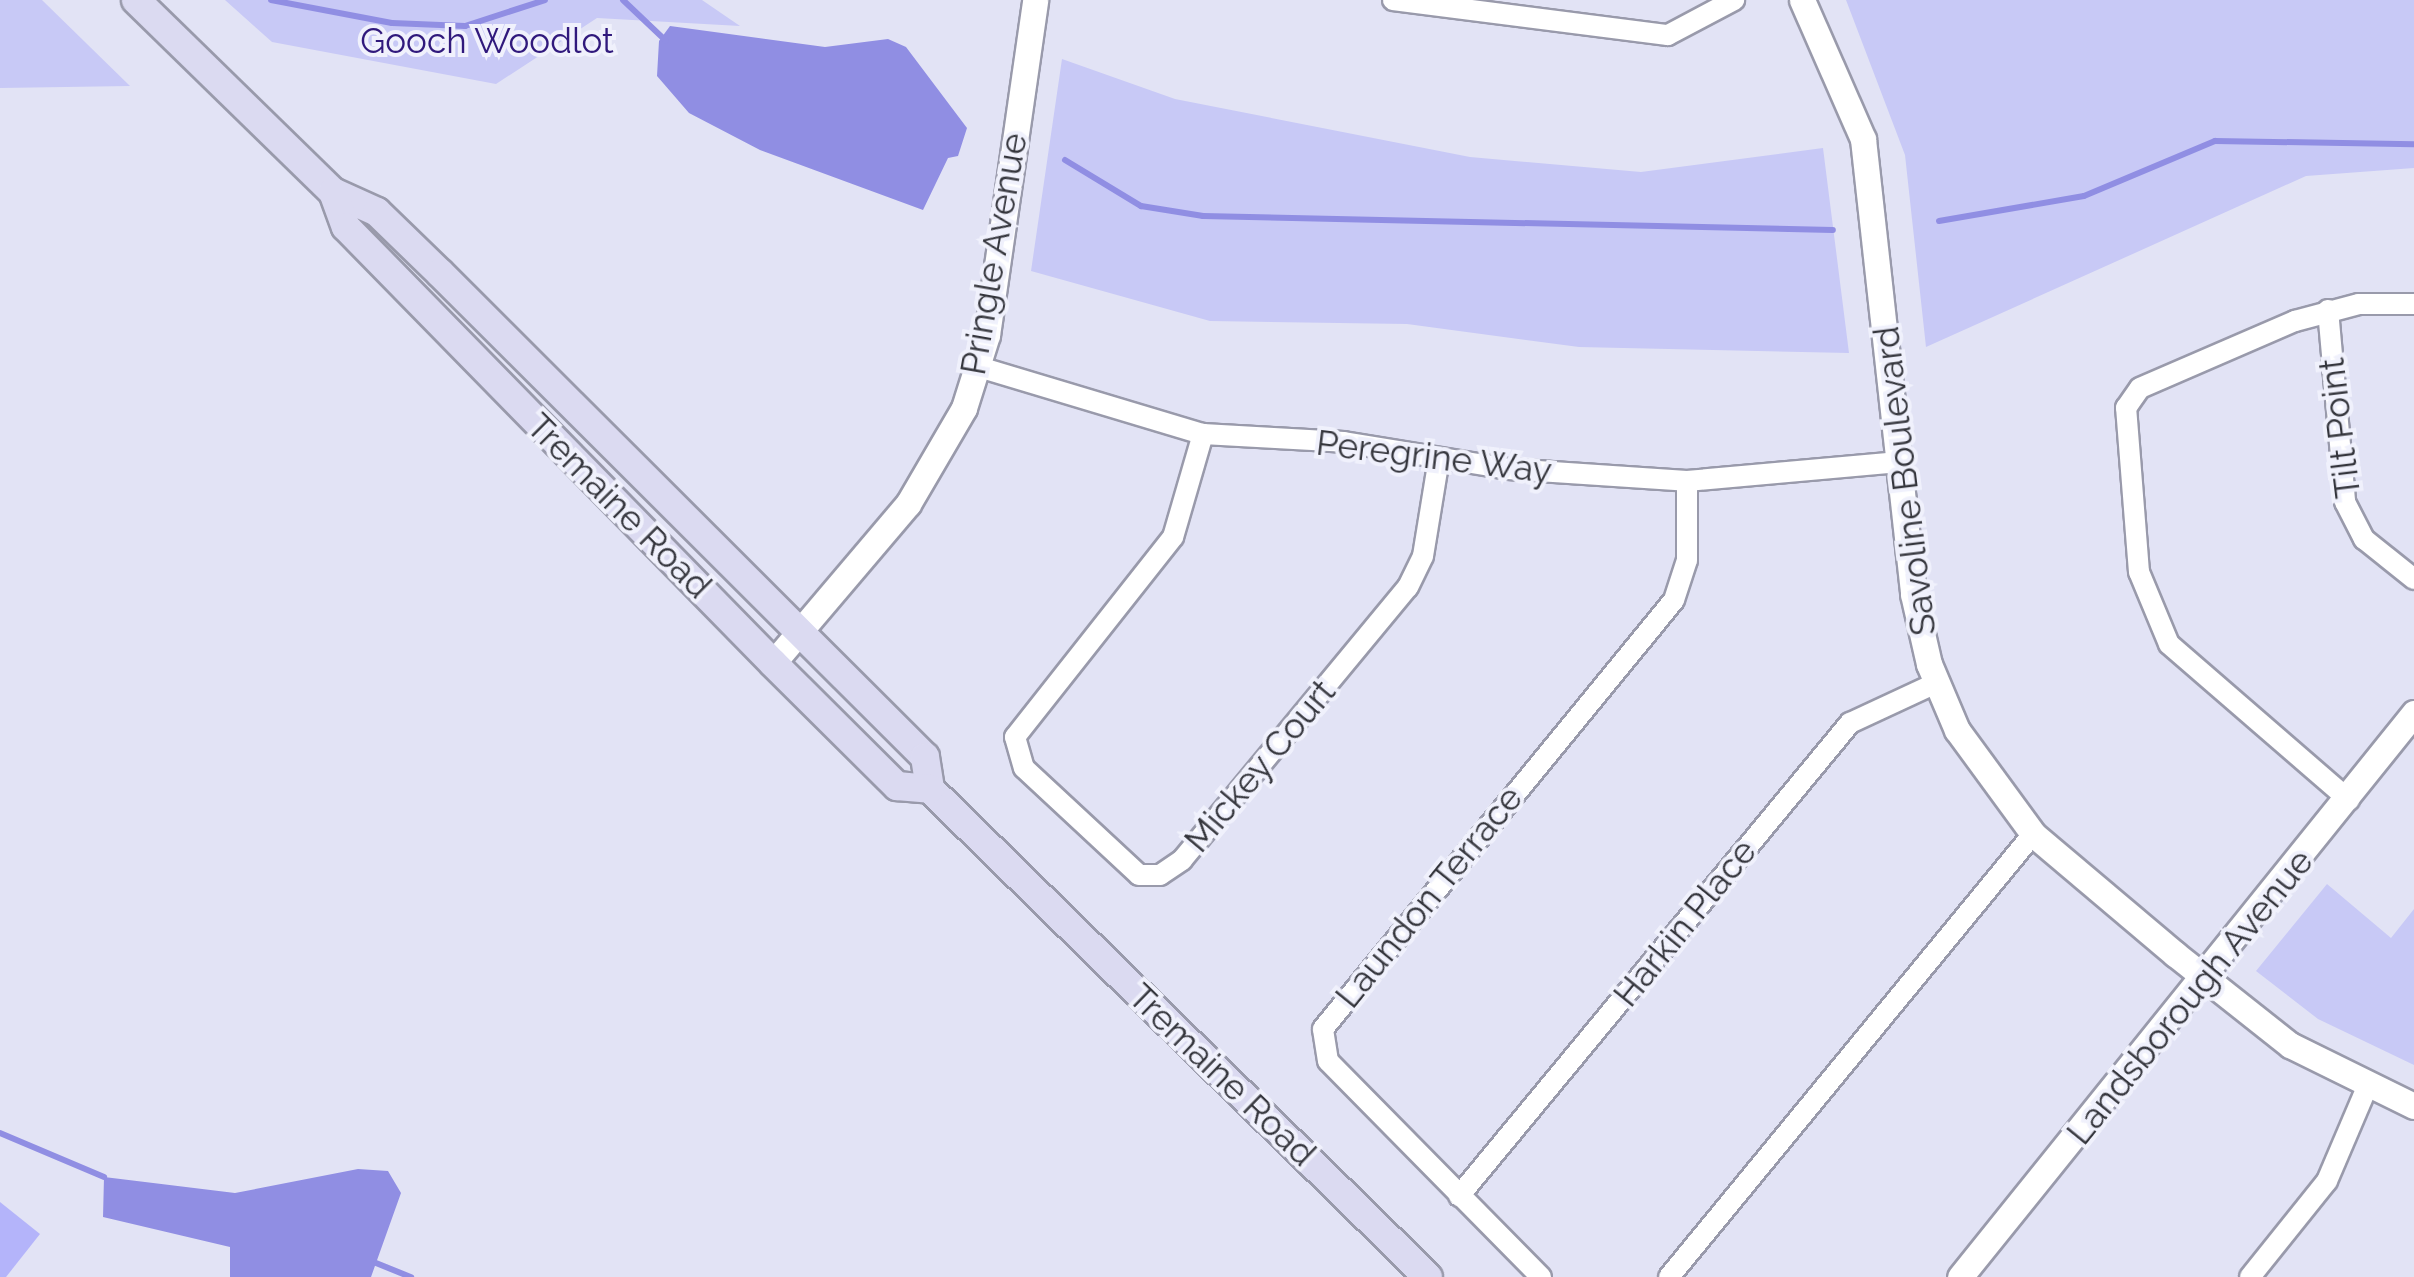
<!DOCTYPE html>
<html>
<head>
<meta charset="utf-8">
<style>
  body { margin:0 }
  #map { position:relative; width:2414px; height:1277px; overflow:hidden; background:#e2e3f5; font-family:Raleway,sans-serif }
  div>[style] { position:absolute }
  .green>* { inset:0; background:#c8c9f6 }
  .water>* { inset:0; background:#908ee3 }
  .stream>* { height:6px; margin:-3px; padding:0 3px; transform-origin:3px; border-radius:3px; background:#908ee3 }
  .building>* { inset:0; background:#b4b4fa }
  .roads { filter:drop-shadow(2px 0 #999aab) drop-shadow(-2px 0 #999aab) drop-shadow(0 2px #999aab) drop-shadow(0 -2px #999aab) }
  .minor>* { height:20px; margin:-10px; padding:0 10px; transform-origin:10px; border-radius:10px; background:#fff }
  .tertiary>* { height:25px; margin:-12.5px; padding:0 12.5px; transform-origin:12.5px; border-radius:12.5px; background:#fff }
  .secondary>* { height:28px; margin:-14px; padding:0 14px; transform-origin:14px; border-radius:14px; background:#dbdaf1 }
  span { translate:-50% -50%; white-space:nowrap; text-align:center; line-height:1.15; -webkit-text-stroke:8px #f0f1fc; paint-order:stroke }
  .park-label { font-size:35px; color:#30197c }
  .street-label { font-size:35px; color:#34353c }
</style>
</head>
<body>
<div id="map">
  <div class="green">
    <i style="clip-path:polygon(0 0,42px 0,130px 86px,0 88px)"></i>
    <i style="clip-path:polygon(225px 0,702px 0,740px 26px,597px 18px,496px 84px,272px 42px)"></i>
    <i style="clip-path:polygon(1846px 0,2414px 0,2414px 168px,2306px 176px,1926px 347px,1905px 155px)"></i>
    <i style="clip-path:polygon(1062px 59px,1175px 99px,1470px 157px,1641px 172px,1823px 148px,1849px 353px,1579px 347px,1407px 324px,1210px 321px,1031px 271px)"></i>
    <i style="clip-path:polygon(2327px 884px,2391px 938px,2414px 909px,2414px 1065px,2318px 1019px,2256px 971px)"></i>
  </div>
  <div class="water">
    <i style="clip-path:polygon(670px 26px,825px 47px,888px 39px,906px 47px,967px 128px,958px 156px,948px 158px,923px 210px,760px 150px,689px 113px,657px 76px,659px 41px)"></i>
    <i style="clip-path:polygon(358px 1169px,388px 1171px,401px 1193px,371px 1277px,230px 1277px,230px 1247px,103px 1217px,104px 1177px,235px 1193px)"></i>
  </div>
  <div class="stream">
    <i style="left:271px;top:0;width:123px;rotate:10.8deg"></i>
    <i style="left:392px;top:23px;width:73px;rotate:2.4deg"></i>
    <i style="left:465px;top:26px;width:84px;rotate:-18deg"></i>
    <i style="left:623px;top:0;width:59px;rotate:43.6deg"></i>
    <i style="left:1065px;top:160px;width:89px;rotate:31.2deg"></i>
    <i style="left:1141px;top:206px;width:63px;rotate:9.2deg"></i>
    <i style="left:1203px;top:216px;width:630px;rotate:1.27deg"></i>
    <i style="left:1939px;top:221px;width:147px;rotate:-9.8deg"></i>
    <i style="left:2084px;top:196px;width:142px;rotate:-22.8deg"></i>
    <i style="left:2215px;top:141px;width:199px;rotate:0.9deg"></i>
    <i style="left:0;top:1133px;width:113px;rotate:22.9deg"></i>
    <i style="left:376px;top:1263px;width:38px;rotate:22deg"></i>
  </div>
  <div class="building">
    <i style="clip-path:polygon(0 1202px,40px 1234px,6px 1277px,0 1277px)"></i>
  </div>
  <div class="roads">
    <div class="minor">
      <i style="left:1393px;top:0;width:277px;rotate:7.3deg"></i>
      <i style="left:1668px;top:35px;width:75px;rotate:-27.9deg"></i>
      <i style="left:2328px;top:310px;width:193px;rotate:84.9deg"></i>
      <i style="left:2345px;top:502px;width:42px;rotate:62.8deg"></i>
      <i style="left:2364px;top:539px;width:64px;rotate:38.7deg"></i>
      <i style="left:979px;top:367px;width:234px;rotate:16.7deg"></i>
      <i style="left:1203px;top:434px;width:141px;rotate:3.2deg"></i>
      <i style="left:1344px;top:442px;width:166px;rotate:9.3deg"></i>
      <i style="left:1508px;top:469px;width:179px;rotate:3.8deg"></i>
      <i style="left:1687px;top:481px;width:213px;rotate:-5.1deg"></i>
      <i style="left:1203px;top:434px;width:107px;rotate:106.2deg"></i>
      <i style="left:1173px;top:537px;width:255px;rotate:128.3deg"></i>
      <i style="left:1015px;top:737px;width:32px;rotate:74deg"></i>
      <i style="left:1024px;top:768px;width:157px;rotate:42.9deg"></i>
      <i style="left:1139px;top:875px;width:21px"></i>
      <i style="left:1160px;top:875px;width:27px;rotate:-34deg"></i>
      <i style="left:1182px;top:860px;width:354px;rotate:-50.4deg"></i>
      <i style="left:1408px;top:587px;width:34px;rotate:-64deg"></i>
      <i style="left:1423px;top:556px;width:99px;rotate:-80.7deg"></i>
      <i style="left:2349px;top:800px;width:238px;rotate:-139.1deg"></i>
      <i style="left:2169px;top:644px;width:78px;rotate:-112.6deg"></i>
      <i style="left:2139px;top:572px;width:165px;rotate:-94.5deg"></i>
      <i style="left:2126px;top:408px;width:24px;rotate:-55deg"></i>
      <i style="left:2140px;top:388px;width:169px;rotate:-23.4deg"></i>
      <i style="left:2295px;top:321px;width:66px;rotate:-14.9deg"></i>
      <i style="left:2359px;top:304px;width:55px"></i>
      <i style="left:1459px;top:1196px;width:614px;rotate:-50.42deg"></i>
      <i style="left:1850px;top:723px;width:95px;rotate:-24.9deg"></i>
      <i style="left:1541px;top:1277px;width:303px;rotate:-134.6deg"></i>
      <i style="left:1328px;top:1061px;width:32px;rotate:-99deg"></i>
      <i style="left:1323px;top:1029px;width:554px;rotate:-50.71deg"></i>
      <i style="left:1674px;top:600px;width:42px;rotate:-72deg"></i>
      <i style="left:1687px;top:560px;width:79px;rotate:-90deg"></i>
      <i style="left:1669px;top:1277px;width:573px;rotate:-50.59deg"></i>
      <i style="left:2250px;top:1277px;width:123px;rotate:-51.3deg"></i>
      <i style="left:2327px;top:1181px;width:102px;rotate:-66.9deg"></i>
    </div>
    <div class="tertiary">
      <i style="left:1802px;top:0;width:152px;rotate:66.3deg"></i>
      <i style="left:1863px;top:139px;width:458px;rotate:83.7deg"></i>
      <i style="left:1913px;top:594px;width:72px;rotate:77.1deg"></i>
      <i style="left:1929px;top:664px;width:72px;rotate:67deg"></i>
      <i style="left:1957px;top:730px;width:129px;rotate:53.8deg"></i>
      <i style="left:2033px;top:834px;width:186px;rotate:40.2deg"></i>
      <i style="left:2175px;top:954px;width:147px;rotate:38.4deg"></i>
      <i style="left:2290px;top:1045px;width:138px;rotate:26.2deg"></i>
      <i style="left:773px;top:663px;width:209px;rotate:-49.7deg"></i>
      <i style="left:908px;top:504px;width:111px;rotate:-59.7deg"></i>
      <i style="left:964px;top:408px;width:77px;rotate:-72.5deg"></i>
      <i style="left:987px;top:335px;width:338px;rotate:-81.8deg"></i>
      <i style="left:1960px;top:1277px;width:724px;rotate:-51.17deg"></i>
    </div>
    <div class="secondary">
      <i style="left:136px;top:0;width:275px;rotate:44.3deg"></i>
      <i style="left:333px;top:192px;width:48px;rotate:24.4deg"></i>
      <i style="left:377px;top:212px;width:88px;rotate:44.1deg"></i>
      <i style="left:440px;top:273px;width:685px;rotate:44.94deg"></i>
      <i style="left:925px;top:757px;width:32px;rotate:81deg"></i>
      <i style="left:930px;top:789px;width:697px;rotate:44.42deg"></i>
      <i style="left:333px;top:192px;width:37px;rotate:70deg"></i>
      <i style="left:346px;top:227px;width:610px;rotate:45.6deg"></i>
      <i style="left:773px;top:663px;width:175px;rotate:44.8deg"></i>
      <i style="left:897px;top:786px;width:33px;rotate:5deg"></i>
    </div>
  </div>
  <div class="park-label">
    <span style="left:487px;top:41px">Gooch Woodlot</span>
  </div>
  <div class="street-label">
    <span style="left:994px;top:254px;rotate:-80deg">Pringle Avenue</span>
    <span style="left:2340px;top:428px;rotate:-97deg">Tilt Point</span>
    <span style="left:1434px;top:457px;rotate:7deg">Peregrine Way</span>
    <span style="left:1905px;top:481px;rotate:-97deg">Savoline Boulevard</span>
    <span style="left:619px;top:506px;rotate:45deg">Tremaine Road</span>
    <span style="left:1260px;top:766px;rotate:-50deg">Mickey Court</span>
    <span style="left:1429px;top:897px;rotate:-51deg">Laundon Terrace</span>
    <span style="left:1685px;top:923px;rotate:-51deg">Harkin Place</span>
    <span style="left:2190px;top:997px;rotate:-51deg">Landsborough Avenue</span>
    <span style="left:1222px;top:1075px;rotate:44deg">Tremaine Road</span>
  </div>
</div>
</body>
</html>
